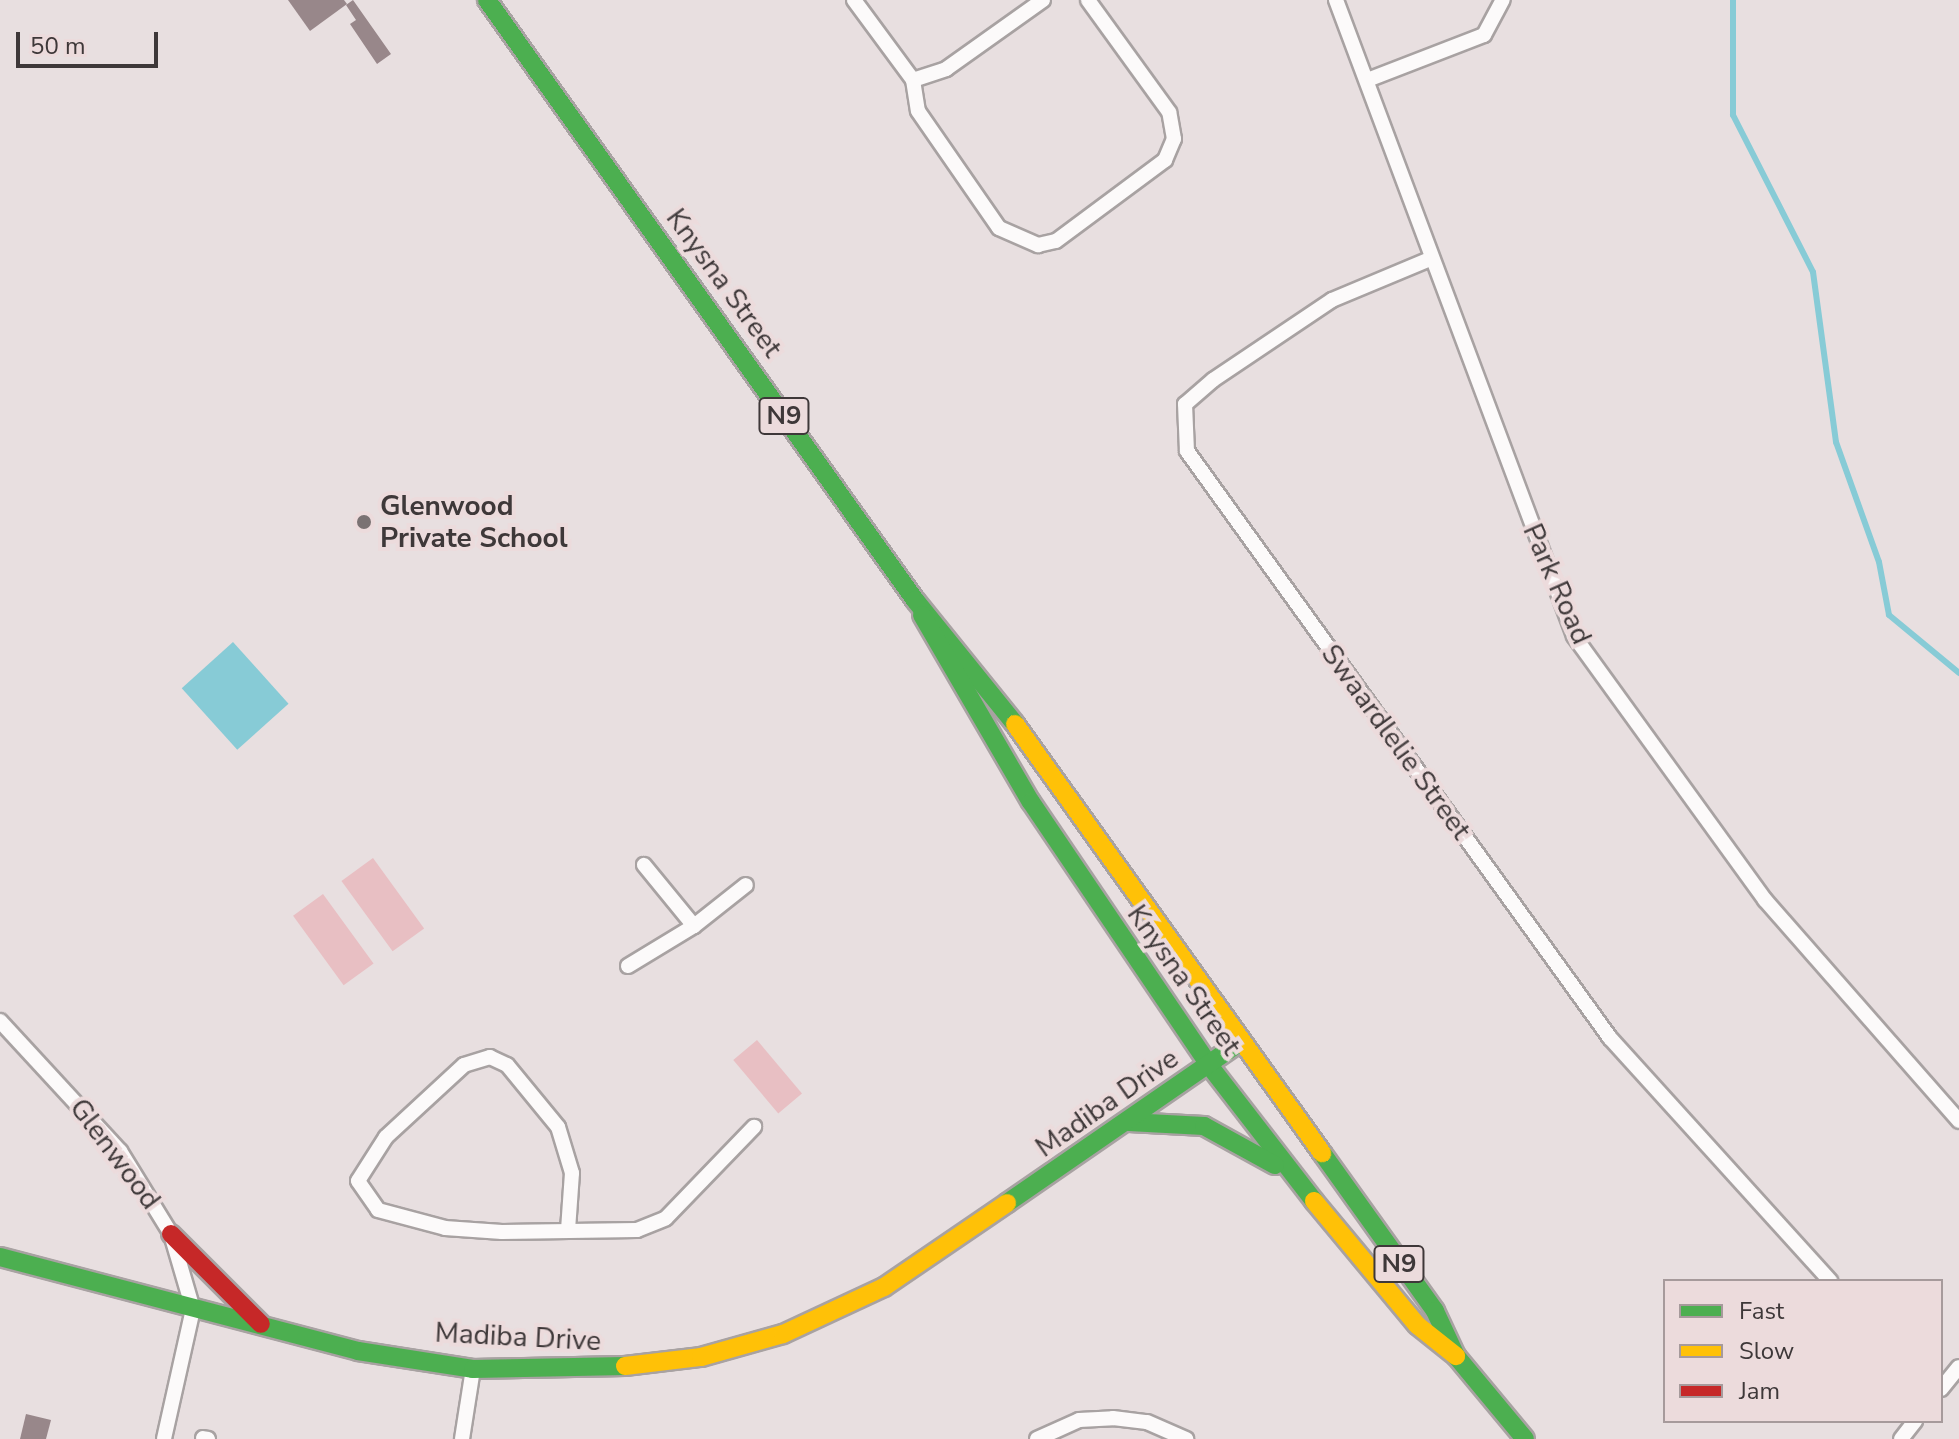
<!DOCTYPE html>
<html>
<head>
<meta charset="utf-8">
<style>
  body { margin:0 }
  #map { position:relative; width:1959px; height:1439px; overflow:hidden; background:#e8dfe0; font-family:"Nunito Sans",sans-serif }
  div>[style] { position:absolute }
  .green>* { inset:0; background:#e8bfc3; transform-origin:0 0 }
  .water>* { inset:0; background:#87cbd6; transform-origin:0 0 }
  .stream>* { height:6px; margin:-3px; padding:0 3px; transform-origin:3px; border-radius:3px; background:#87cbd6 }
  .building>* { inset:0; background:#98878a }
  .roads { filter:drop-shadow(2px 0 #a8a2a2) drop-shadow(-2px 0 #a8a2a2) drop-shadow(0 2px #a8a2a2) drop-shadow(0 -2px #a8a2a2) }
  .street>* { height:14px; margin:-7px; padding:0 7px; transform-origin:7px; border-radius:7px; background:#fcfafa }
  .fast>* { height:18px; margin:-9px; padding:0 9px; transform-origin:9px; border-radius:9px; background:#4caf50 }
  .slow>* { height:18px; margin:-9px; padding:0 9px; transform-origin:9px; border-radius:9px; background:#ffc107 }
  .jam>* { height:18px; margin:-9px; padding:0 9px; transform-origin:9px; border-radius:9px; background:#c62828 }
  .dots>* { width:22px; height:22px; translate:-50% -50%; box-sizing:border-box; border:4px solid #ecdbdc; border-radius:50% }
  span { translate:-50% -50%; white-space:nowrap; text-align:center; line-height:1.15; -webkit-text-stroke:8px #ecdbdc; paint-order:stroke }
  .shield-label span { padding:2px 6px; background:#ecdbdc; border:2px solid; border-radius:6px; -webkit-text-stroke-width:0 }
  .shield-label { font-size:26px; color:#3e3839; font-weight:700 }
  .street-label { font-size:28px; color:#3e3839 }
  .poi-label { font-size:28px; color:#3e3839; font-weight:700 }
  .left { translate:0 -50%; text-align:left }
  .legend { position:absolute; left:1663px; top:1279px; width:280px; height:144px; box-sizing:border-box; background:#ecdbdc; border:2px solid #a69a9b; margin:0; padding:10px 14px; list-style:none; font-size:24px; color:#3e3839 }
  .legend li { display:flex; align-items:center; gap:16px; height:40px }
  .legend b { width:40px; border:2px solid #a69a9b }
  .scale { position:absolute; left:16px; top:32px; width:142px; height:36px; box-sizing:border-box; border:4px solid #3e3839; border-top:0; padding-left:10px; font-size:24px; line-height:28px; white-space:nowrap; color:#3e3839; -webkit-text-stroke:6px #ecdbdc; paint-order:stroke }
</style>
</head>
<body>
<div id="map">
  <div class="green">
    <i style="left:373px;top:858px;width:87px;height:39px;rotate:54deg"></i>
    <i style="left:323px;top:894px;width:86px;height:37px;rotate:54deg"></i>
    <i style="left:757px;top:1040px;width:70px;height:31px;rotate:50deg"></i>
  </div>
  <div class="water">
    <i style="left:233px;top:642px;width:83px;height:69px;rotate:48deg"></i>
  </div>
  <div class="stream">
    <i style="left:1733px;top:0;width:115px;rotate:90deg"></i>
    <i style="left:1733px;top:115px;width:176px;rotate:63deg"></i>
    <i style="left:1813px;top:272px;width:172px;rotate:82.3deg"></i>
    <i style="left:1836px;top:442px;width:127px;rotate:70.3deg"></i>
    <i style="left:1879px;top:562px;width:54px;rotate:79.3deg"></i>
    <i style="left:1889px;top:615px;width:91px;rotate:39.6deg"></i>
  </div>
  <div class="building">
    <i style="clip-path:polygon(288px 0,344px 0,347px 4px,310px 31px)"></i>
    <i style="clip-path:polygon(353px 0,391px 54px,377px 64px,350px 24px,356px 20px,346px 5px)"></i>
    <i style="clip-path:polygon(26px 1414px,51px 1420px,46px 1439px,20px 1439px)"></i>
  </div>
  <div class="roads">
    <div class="street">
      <i style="left:854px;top:0;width:99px;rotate:53.6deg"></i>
      <i style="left:913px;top:80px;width:35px;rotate:-18deg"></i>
      <i style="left:946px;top:69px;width:119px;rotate:-35.4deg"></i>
      <i style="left:1336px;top:0;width:679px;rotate:69.48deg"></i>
      <i style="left:1574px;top:636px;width:326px;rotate:54.1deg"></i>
      <i style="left:1765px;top:900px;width:294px;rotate:48.7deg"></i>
      <i style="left:1370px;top:79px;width:122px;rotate:-21.1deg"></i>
      <i style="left:1484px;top:35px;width:40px;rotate:-62deg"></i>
      <i style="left:913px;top:80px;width:31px;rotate:81deg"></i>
      <i style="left:918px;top:111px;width:142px;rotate:55.3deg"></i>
      <i style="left:999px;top:228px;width:43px;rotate:23.6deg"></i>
      <i style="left:1038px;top:245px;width:18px;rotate:-13deg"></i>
      <i style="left:1056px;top:241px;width:136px;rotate:-36.6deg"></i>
      <i style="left:1165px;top:160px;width:23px;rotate:-67deg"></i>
      <i style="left:1174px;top:139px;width:27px;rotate:-100deg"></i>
      <i style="left:1169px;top:112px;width:138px;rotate:-125.9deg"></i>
      <i style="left:1430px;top:259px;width:106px;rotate:157.3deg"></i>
      <i style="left:1332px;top:300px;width:143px;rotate:146.1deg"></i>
      <i style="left:1213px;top:380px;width:37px;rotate:139deg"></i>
      <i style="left:1185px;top:404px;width:47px;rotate:87.6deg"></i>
      <i style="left:1187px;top:451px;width:724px;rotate:54.22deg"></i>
      <i style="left:1610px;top:1038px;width:328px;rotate:47.8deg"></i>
      <i style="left:694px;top:926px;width:66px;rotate:-38.3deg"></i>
      <i style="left:628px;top:966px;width:77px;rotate:-31.2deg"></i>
      <i style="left:694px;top:926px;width:79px;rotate:-129.3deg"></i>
      <i style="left:0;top:1021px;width:177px;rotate:47.3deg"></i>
      <i style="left:120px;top:1151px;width:97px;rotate:58.4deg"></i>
      <i style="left:171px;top:1234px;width:78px;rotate:73.7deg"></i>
      <i style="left:193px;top:1309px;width:133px;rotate:102.6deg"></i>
      <i style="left:568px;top:1230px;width:57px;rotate:-86deg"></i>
      <i style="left:572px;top:1173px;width:48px;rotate:-106.9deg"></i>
      <i style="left:558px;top:1127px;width:80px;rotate:-129.4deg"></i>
      <i style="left:507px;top:1065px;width:19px;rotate:-155deg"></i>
      <i style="left:490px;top:1057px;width:27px;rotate:163deg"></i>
      <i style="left:464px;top:1065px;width:106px;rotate:137.3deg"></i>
      <i style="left:386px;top:1137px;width:52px;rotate:122.5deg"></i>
      <i style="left:358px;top:1181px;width:35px;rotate:55deg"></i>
      <i style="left:378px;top:1210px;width:69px;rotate:15deg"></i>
      <i style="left:445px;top:1228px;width:57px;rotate:4deg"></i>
      <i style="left:502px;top:1232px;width:135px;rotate:-0.8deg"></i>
      <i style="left:637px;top:1230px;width:31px;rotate:-22deg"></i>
      <i style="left:666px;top:1218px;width:127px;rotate:-46deg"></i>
      <i style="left:1941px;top:1389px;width:28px;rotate:-51deg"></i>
      <i style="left:203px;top:1438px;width:5px;rotate:11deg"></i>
      <i style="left:462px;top:1439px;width:71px;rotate:-81.1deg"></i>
      <i style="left:1037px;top:1439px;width:46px;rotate:-24.3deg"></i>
      <i style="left:1079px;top:1420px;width:34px;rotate:-3deg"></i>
      <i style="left:1113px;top:1418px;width:34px;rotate:7deg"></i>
      <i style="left:1147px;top:1422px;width:43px;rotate:23.6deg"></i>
      <i style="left:1901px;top:1439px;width:23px;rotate:-52deg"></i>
    </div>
    <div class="fast">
      <i style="left:487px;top:0;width:737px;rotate:54.5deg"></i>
      <i style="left:915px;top:600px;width:159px;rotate:51.1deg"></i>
      <i style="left:922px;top:615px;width:216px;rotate:59.8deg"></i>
      <i style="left:1031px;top:802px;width:318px;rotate:55.9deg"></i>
      <i style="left:1209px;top:1065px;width:172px;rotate:52.3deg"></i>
      <i style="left:1129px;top:1122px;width:75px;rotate:3.1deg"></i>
      <i style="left:1204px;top:1126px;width:81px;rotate:28.8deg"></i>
      <i style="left:1322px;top:1153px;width:194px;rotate:54.4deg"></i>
      <i style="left:1435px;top:1311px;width:50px;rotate:65deg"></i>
      <i style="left:1456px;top:1356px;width:108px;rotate:50.3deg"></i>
      <i style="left:1007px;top:1203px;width:285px;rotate:-34.6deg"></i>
      <i style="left:0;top:1257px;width:370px;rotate:14.7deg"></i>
      <i style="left:358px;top:1351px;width:116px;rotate:8.9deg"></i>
      <i style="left:473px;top:1369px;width:152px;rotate:-1.1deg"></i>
    </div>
    <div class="slow">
      <i style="left:1015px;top:724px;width:528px;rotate:54.41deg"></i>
      <i style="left:1314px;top:1201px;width:161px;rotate:50.3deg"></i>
      <i style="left:1417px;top:1325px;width:50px;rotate:38.5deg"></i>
      <i style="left:625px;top:1366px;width:77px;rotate:-6.8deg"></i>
      <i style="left:701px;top:1357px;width:85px;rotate:-15.7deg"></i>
      <i style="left:783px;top:1334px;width:111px;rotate:-25deg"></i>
      <i style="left:884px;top:1287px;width:149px;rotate:-34.3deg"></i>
    </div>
    <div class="jam">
      <i style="left:171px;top:1234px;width:127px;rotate:45deg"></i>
    </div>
  </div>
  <div class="dots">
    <i style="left:364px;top:522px;background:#7a7273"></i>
  </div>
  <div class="shield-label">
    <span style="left:784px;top:416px">N9</span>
    <span style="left:1399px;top:1264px">N9</span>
  </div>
  <div class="street-label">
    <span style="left:724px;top:283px;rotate:54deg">Knysna Street</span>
    <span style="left:1557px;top:584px;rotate:66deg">Park Road</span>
    <span style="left:1396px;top:742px;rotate:54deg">Swaardlelie Street</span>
    <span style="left:1184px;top:980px;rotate:55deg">Knysna Street</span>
    <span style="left:1107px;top:1103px;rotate:-35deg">Madiba Drive</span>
    <span style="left:115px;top:1154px;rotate:53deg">Glenwood</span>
    <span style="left:518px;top:1337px;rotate:3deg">Madiba Drive</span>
  </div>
  <div class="poi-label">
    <span class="left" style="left:380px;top:522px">Glenwood<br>Private School</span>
  </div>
  <ul class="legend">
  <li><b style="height:10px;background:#4caf50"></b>Fast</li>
  <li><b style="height:10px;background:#ffc107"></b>Slow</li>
  <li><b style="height:10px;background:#c62828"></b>Jam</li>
  </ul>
  <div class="scale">50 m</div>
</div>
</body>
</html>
